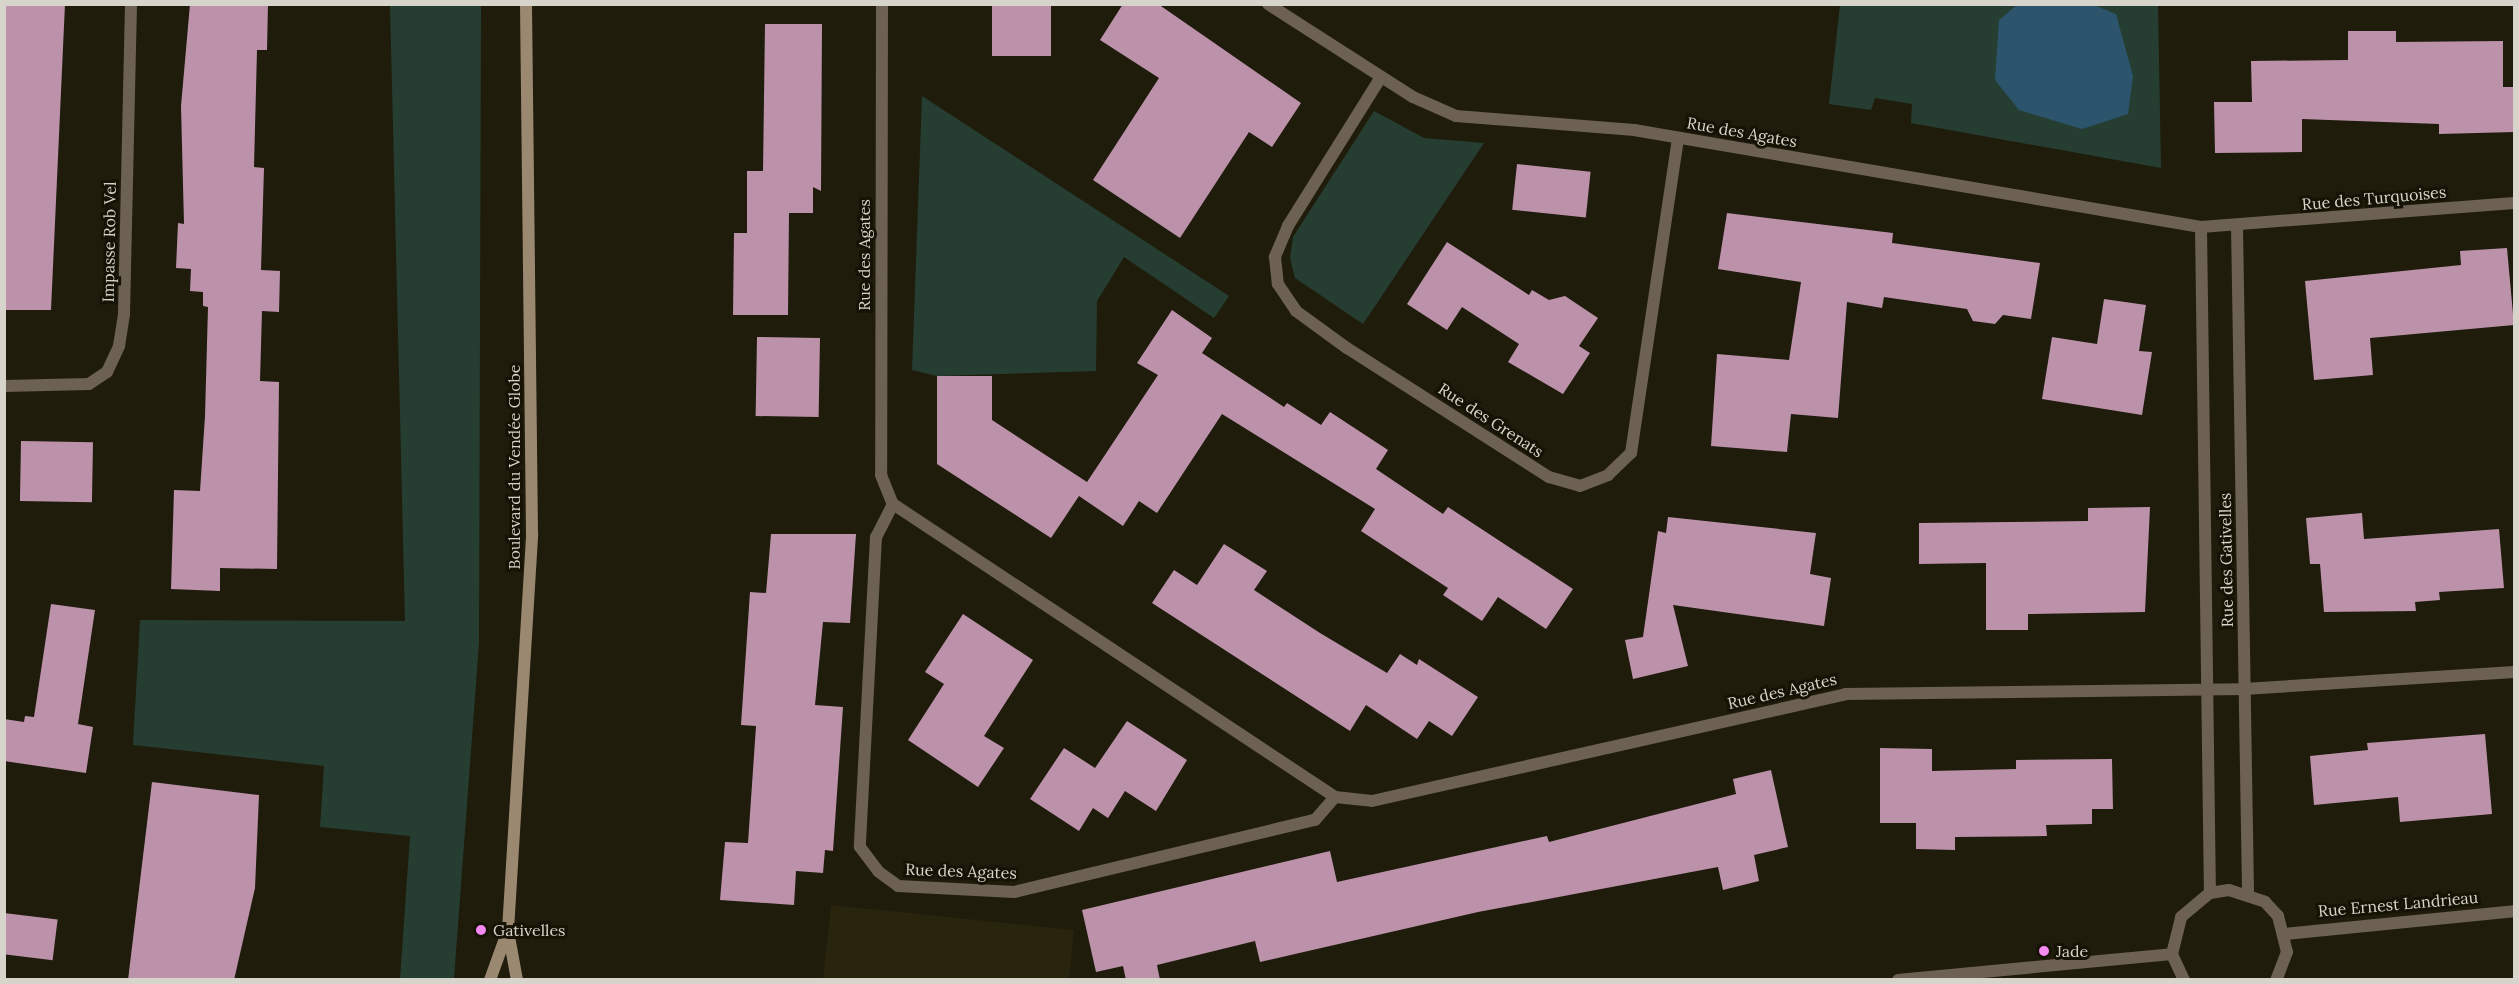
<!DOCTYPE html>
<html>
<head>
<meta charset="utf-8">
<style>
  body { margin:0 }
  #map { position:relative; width:2519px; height:984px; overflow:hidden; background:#1f1c0c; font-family:Lora,serif }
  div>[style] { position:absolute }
  .built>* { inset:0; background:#28240d }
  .green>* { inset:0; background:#253e31 }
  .water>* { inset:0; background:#2d546d }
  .building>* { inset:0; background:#bc92ab; transform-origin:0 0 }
  .minor>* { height:12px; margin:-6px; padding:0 6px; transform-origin:6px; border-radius:6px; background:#6c6152 }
  .tertiary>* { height:12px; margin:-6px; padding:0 6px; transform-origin:6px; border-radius:6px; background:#6c6152 }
  .secondary>* { height:12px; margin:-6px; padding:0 6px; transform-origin:6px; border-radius:6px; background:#9b8870 }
  .dots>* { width:16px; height:16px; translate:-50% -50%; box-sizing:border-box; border:3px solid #161305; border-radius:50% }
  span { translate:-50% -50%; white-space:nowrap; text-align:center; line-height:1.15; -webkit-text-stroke:6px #161305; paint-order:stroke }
  .street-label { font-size:16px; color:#d7d5cb }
  .poi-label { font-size:16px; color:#d7d5cb }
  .left { translate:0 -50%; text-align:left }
  .frame { position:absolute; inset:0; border:6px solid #d7d5cb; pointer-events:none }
</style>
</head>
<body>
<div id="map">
  <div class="built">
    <i style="clip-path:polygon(831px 905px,1074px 930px,1069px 979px,823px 979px)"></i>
  </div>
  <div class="green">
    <i style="clip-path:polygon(390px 5px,481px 5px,479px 643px,454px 979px,400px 979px,410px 836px,320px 827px,324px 766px,133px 745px,140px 620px,405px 621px)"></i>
    <i style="clip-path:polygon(1840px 5px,2158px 5px,2161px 168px,1911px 123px,1912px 104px,1875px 98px,1871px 110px,1829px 104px)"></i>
    <i style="clip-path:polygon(922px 96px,1229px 296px,1214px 318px,1124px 257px,1097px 301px,1096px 371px,937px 376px,912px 370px)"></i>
    <i style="clip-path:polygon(1374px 111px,1424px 138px,1484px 143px,1363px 324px,1295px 278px,1290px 258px,1293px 237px)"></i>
  </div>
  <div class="water">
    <i style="clip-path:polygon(2018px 4px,2094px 5px,2116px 14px,2133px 76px,2128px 114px,2082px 129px,2019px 110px,1995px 80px,1999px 20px)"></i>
  </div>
  <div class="building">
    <i style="clip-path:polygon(4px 4px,65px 4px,51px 310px,4px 310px)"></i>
    <i style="clip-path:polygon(190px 4px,268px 4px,267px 50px,257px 50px,254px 167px,264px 168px,261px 270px,280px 271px,279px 312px,262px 311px,260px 381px,279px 382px,277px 569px,220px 568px,220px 591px,171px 589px,174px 490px,200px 491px,205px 416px,208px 307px,203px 306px,203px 292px,190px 291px,191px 269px,176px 268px,178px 223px,184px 224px,181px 106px)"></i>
    <i style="left:992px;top:4px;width:59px;height:52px"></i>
    <i style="clip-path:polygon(1123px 4px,1158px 4px,1301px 103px,1272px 147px,1249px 132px,1180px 238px,1093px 180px,1159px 78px,1100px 40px)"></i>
    <i style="clip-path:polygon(765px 24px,822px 24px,821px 191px,813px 187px,813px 213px,789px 213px,788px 315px,733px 315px,734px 233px,747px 233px,747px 171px,763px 171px)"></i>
    <i style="clip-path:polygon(2348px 31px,2396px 31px,2396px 42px,2503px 41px,2503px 87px,2514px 87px,2514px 132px,2439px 134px,2439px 124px,2302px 119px,2302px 152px,2215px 153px,2214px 102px,2252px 102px,2251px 61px,2348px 60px)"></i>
    <i style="left:1517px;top:164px;width:74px;height:46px;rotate:6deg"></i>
    <i style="clip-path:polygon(1727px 213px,1893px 233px,1892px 243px,2040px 263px,2031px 319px,2003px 315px,1995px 324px,1973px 321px,1967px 309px,1884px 297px,1882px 308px,1847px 302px,1838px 418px,1791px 414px,1787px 452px,1711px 446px,1717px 354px,1789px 360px,1801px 282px,1718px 269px)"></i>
    <i style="clip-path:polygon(1447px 242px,1529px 295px,1532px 290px,1549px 300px,1565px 296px,1598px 318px,1579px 346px,1590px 353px,1563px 394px,1508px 362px,1519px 344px,1462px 307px,1447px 330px,1407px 304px)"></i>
    <i style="clip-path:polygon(2507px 248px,2514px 325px,2370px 338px,2373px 375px,2314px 380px,2305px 281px,2461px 265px,2460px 251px)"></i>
    <i style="clip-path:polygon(2104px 299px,2146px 305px,2139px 351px,2152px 352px,2142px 415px,2042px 399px,2052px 337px,2097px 344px)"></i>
    <i style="clip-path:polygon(1172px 310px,1212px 338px,1202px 353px,1284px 407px,1287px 403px,1321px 425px,1330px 412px,1388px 450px,1376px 469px,1443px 514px,1448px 507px,1573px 589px,1546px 629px,1498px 597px,1482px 621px,1443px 595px,1448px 588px,1361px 531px,1375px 509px,1222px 414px,1157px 513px,1139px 501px,1123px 526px,1079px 496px,1051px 538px,937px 464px,937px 376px,992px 376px,992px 420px,1087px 482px,1158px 375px,1137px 363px)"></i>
    <i style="left:757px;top:337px;width:63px;height:79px;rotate:1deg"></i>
    <i style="left:21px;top:441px;width:72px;height:60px;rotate:1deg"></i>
    <i style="clip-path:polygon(2150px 507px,2145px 612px,2028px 614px,2028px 630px,1986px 630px,1986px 563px,1919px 564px,1919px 523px,2088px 521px,2088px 508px)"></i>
    <i style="clip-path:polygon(2362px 513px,2364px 539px,2499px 529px,2504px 588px,2439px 592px,2440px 600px,2415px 602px,2416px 611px,2324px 612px,2320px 564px,2310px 564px,2306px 518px)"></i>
    <i style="clip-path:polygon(1668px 517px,1816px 533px,1810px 574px,1831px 578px,1824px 626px,1673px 605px,1688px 666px,1633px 679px,1625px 640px,1643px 637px,1658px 531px,1666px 533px)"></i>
    <i style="clip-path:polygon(771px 534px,856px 534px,850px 623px,823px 622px,815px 705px,843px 707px,833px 851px,825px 850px,823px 873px,796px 871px,794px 905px,720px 900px,725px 842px,748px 843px,756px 726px,741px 725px,750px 592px,766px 593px)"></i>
    <i style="clip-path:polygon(1224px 544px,1267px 571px,1254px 590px,1320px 633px,1387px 673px,1400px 654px,1417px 665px,1419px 659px,1478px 697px,1452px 736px,1429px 721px,1417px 739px,1366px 705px,1350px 731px,1152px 603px,1174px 570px,1197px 585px)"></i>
    <i style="clip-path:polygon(51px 604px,95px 610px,78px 724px,93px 727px,86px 773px,4px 761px,4px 719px,24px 722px,25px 716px,34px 717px)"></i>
    <i style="clip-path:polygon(963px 614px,1033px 660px,984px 736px,1004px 748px,978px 787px,908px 740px,944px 684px,925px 672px)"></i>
    <i style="clip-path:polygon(1127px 721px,1187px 760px,1156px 811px,1125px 791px,1108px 818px,1093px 808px,1079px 831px,1030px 799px,1064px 748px,1095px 768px)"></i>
    <i style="clip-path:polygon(2485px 734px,2492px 814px,2400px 822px,2398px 797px,2314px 805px,2310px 756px,2368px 750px,2367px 743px)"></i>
    <i style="clip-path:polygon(1880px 748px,1932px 749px,1932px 771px,2016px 769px,2016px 760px,2112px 759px,2113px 809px,2092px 809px,2092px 824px,2046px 825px,2047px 836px,1955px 837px,1955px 850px,1916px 849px,1916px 823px,1880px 823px)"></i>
    <i style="clip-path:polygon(1771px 770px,1788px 847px,1754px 855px,1759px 881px,1723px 890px,1718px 867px,1478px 912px,1260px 962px,1255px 941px,1157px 965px,1160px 980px,1126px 980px,1123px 966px,1096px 972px,1082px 910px,1330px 851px,1337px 882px,1547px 836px,1549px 842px,1736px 794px,1733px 779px)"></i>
    <i style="clip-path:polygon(152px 782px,259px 795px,255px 888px,234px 980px,128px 980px)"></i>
    <i style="left:4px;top:913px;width:54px;height:41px;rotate:7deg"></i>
  </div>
  <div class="minor">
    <i style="left:882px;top:4px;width:471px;rotate:90.1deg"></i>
    <i style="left:881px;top:475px;width:31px;rotate:68deg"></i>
    <i style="left:893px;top:504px;width:530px;rotate:33.54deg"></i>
    <i style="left:1335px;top:797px;width:37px;rotate:6deg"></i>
    <i style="left:1372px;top:801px;width:485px;rotate:-12.7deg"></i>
    <i style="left:1845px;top:694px;width:399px;rotate:-0.7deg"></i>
    <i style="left:2244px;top:689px;width:271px;rotate:-3.6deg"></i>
    <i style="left:1268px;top:4px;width:172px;rotate:32.7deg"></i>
    <i style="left:1413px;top:97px;width:47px;rotate:23.8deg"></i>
    <i style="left:1456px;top:116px;width:179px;rotate:4.5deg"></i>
    <i style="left:1634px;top:130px;width:575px;rotate:9.71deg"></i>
    <i style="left:2201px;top:227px;width:314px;rotate:-4.4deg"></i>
    <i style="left:1381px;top:77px;width:176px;rotate:122deg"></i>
    <i style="left:1288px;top:226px;width:34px;rotate:113deg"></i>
    <i style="left:1275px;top:257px;width:27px;rotate:84deg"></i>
    <i style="left:1278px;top:284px;width:32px;rotate:56deg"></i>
    <i style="left:1296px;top:311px;width:63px;rotate:36deg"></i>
    <i style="left:1347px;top:348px;width:240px;rotate:32.6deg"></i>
    <i style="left:1549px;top:477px;width:32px;rotate:16deg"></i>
    <i style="left:1580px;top:486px;width:30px;rotate:-21deg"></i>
    <i style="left:1608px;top:475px;width:32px;rotate:-44deg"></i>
    <i style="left:1631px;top:453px;width:318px;rotate:-81.5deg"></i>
    <i style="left:2201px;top:227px;width:666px;rotate:89.23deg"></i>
    <i style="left:2237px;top:227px;width:666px;rotate:89.05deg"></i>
    <i style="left:4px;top:386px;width:85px;rotate:-1.3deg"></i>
    <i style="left:89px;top:384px;width:22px;rotate:-34deg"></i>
    <i style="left:107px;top:372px;width:29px;rotate:-65deg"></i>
    <i style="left:119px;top:346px;width:33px;rotate:-81deg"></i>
    <i style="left:124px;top:313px;width:309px;rotate:-88.7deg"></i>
    <i style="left:893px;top:504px;width:37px;rotate:117deg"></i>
    <i style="left:876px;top:537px;width:310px;rotate:93deg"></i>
    <i style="left:860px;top:847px;width:31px;rotate:53deg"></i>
    <i style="left:879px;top:872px;width:24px;rotate:36deg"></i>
    <i style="left:898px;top:886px;width:116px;rotate:3deg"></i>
    <i style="left:1014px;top:892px;width:309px;rotate:-13.5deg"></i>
    <i style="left:1315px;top:820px;width:30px;rotate:-49deg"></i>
  </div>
  <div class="tertiary">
    <i style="left:2285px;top:934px;width:230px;rotate:-5.7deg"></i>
    <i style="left:1898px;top:980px;width:275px;rotate:-5.4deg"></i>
    <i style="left:2184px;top:980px;width:29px;rotate:-115deg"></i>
    <i style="left:2172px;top:954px;width:38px;rotate:-76deg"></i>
    <i style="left:2181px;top:917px;width:38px;rotate:-40deg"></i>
    <i style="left:2210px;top:893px;width:19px;rotate:-9deg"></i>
    <i style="left:2229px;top:890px;width:38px;rotate:18deg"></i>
    <i style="left:2265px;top:902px;width:19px;rotate:47deg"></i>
    <i style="left:2278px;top:916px;width:37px;rotate:76deg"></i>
    <i style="left:2287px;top:952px;width:30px;rotate:111deg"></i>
  </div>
  <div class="secondary">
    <i style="left:508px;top:931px;width:50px;rotate:79.6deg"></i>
    <i style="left:490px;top:980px;width:53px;rotate:-70.2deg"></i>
    <i style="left:508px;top:930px;width:397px;rotate:-86.5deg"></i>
    <i style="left:532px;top:534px;width:530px;rotate:-90.65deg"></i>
  </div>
  <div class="dots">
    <i style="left:481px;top:930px;background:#f489f1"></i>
    <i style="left:2044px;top:951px;background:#f489f1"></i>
  </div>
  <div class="street-label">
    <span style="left:1742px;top:132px;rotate:10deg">Rue des Agates</span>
    <span style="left:2374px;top:198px;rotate:-5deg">Rue des Turquoises</span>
    <span style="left:109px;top:242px;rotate:-89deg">Impasse Rob Vel</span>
    <span style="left:864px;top:255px;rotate:-90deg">Rue des Agates</span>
    <span style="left:1491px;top:420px;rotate:33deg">Rue des Grenats</span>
    <span style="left:514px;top:467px;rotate:-90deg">Boulevard du Vendée Globe</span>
    <span style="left:2226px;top:560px;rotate:-91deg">Rue des Gativelles</span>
    <span style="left:1782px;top:691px;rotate:-13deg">Rue des Agates</span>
    <span style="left:961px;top:871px;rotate:2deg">Rue des Agates</span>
    <span style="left:2398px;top:904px;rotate:-5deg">Rue Ernest Landrieau</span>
  </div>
  <div class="poi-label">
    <span class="left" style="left:493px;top:930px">Gativelles</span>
    <span class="left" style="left:2056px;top:951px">Jade</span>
  </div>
  <div class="frame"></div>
</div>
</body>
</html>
